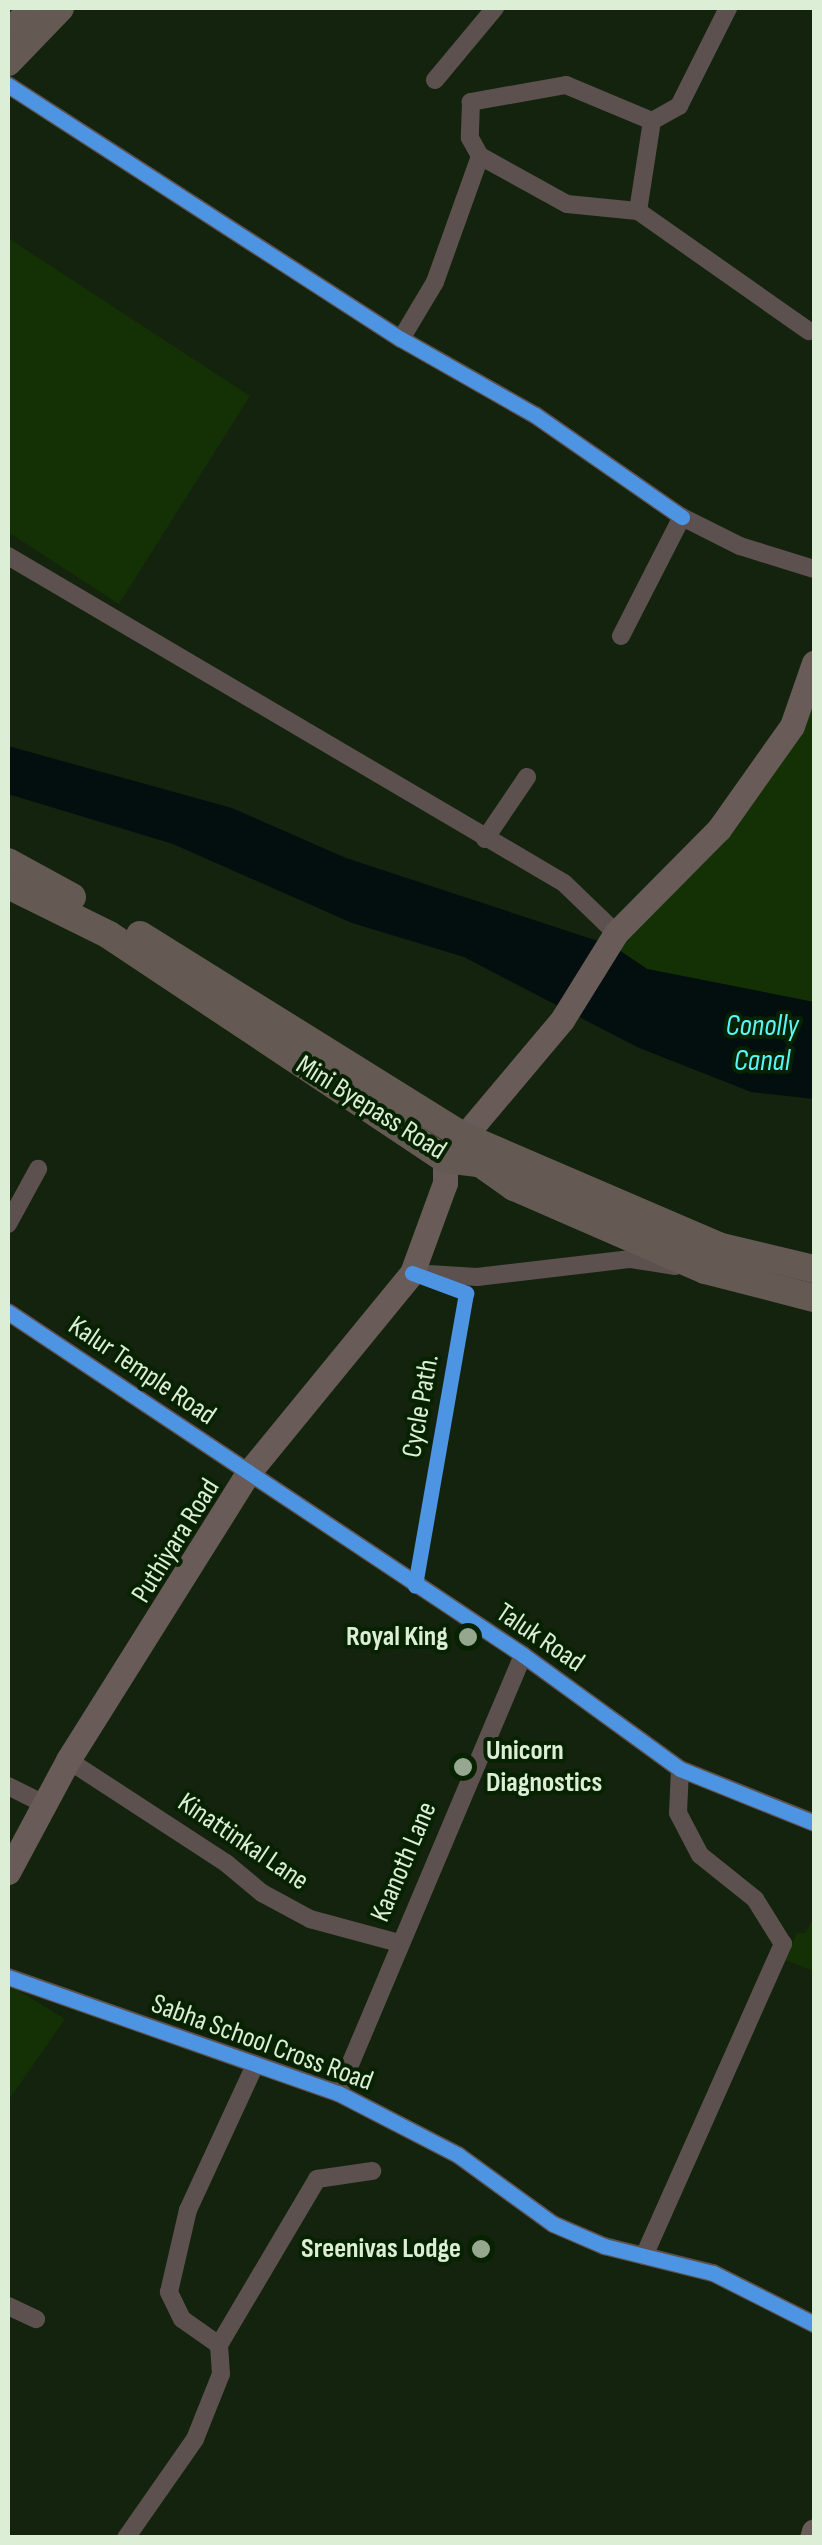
<!DOCTYPE html>
<html>
<head>
<meta charset="utf-8">
<style>
  body { margin:0 }
  #map { position:relative; width:822px; height:2545px; overflow:hidden; background:#14230d; font-family:"Sofia Sans Condensed",sans-serif }
  div>[style] { position:absolute }
  .built>* { inset:0; background:#133104 }
  .water>* { inset:0; background:#020f0e }
  .street>* { height:18px; margin:-9px; padding:0 9px; transform-origin:9px; border-radius:9px; background:#5c514e }
  .secondary>* { height:25px; margin:-12.5px; padding:0 12.5px; transform-origin:12.5px; border-radius:12.5px; background:#685b58 }
  .primary>* { height:28px; margin:-14px; padding:0 14px; transform-origin:14px; border-radius:14px; background:#645953 }
  .cycleway>* { height:15px; margin:-7.5px; padding:0 7.5px; transform-origin:7.5px; border-radius:7.5px; background:#4d94e3 }
  .dots>* { width:28px; height:28px; translate:-50% -50%; box-sizing:border-box; border:5px solid #072200; border-radius:50% }
  span { translate:-50% -50%; white-space:nowrap; text-align:center; line-height:1.15; -webkit-text-stroke:8px #072200; paint-order:stroke }
  .street-label { font-size:28px; color:#dceed6 }
  .poi-label { font-size:28px; color:#dceed6; font-weight:700 }
  .right { translate:-100% -50%; text-align:right }
  .left { translate:0 -50%; text-align:left }
  .water-label { font-size:30px; color:#57f7fb; font-style:italic }
  .frame { position:absolute; inset:0; border:10px solid #dceed6; pointer-events:none }
</style>
</head>
<body>
<div id="map">
  <div class="built">
    <i style="clip-path:polygon(8px 238px,250px 396px,119px 604px,8px 532px)"></i>
    <i style="clip-path:polygon(814px 704px,814px 1002px,647px 969px,613px 946px,799px 735px)"></i>
    <i style="clip-path:polygon(814px 1918px,814px 1971px,785px 1960px,797px 1933px,805px 1933px)"></i>
    <i style="clip-path:polygon(8px 1984px,65px 2019px,8px 2101px)"></i>
  </div>
  <div class="water">
    <i style="clip-path:polygon(8px 746px,232px 808px,346px 858px,613px 946px,647px 969px,814px 1002px,814px 1099px,751px 1092px,637px 1047px,464px 957px,352px 923px,173px 844px,8px 794px)"></i>
  </div>
  <div class="street">
    <i style="left:435px;top:80px;width:94px;rotate:-50.2deg"></i>
    <i style="left:8px;top:85px;width:468px;rotate:32.9deg"></i>
    <i style="left:401px;top:339px;width:154px;rotate:29.6deg"></i>
    <i style="left:535px;top:415px;width:179px;rotate:34.8deg"></i>
    <i style="left:652px;top:121px;width:93px;rotate:-157.3deg"></i>
    <i style="left:566px;top:85px;width:97px;rotate:169.9deg"></i>
    <i style="left:471px;top:102px;width:36px;rotate:92deg"></i>
    <i style="left:470px;top:138px;width:21px;rotate:61deg"></i>
    <i style="left:480px;top:156px;width:99px;rotate:28.9deg"></i>
    <i style="left:567px;top:204px;width:71px;rotate:5.6deg"></i>
    <i style="left:638px;top:211px;width:209px;rotate:35.1deg"></i>
    <i style="left:652px;top:121px;width:31px;rotate:-29deg"></i>
    <i style="left:679px;top:106px;width:110px;rotate:-63.4deg"></i>
    <i style="left:638px;top:211px;width:91px;rotate:-81.2deg"></i>
    <i style="left:401px;top:339px;width:66px;rotate:-59.2deg"></i>
    <i style="left:435px;top:282px;width:134px;rotate:-70.3deg"></i>
    <i style="left:8px;top:556px;width:645px;rotate:30.46deg"></i>
    <i style="left:564px;top:883px;width:72px;rotate:43.9deg"></i>
    <i style="left:621px;top:636px;width:134px;rotate:-62.9deg"></i>
    <i style="left:682px;top:517px;width:65px;rotate:26.6deg"></i>
    <i style="left:740px;top:546px;width:77px;rotate:17.3deg"></i>
    <i style="left:485px;top:839px;width:75px;rotate:-55.9deg"></i>
    <i style="left:8px;top:1224px;width:63px;rotate:-61.4deg"></i>
    <i style="left:412px;top:1273px;width:65px;rotate:3.5deg"></i>
    <i style="left:477px;top:1277px;width:155px;rotate:-6.7deg"></i>
    <i style="left:631px;top:1259px;width:45px;rotate:9deg"></i>
    <i style="left:8px;top:1312px;width:619px;rotate:33.66deg"></i>
    <i style="left:523px;top:1655px;width:194px;rotate:36deg"></i>
    <i style="left:680px;top:1769px;width:144px;rotate:21.9deg"></i>
    <i style="left:68px;top:1760px;width:189px;rotate:33.1deg"></i>
    <i style="left:226px;top:1863px;width:47px;rotate:39.8deg"></i>
    <i style="left:262px;top:1893px;width:55px;rotate:28.4deg"></i>
    <i style="left:310px;top:1919px;width:92px;rotate:15.1deg"></i>
    <i style="left:8px;top:1786px;width:40px;rotate:26.6deg"></i>
    <i style="left:8px;top:1977px;width:350px;rotate:19.4deg"></i>
    <i style="left:338px;top:2093px;width:135px;rotate:27.3deg"></i>
    <i style="left:458px;top:2155px;width:117px;rotate:36deg"></i>
    <i style="left:553px;top:2224px;width:56px;rotate:23.3deg"></i>
    <i style="left:604px;top:2246px;width:112px;rotate:13.9deg"></i>
    <i style="left:713px;top:2273px;width:113px;rotate:26.8deg"></i>
    <i style="left:338px;top:2093px;width:475px;rotate:-67.1deg"></i>
    <i style="left:644px;top:2256px;width:342px;rotate:-66deg"></i>
    <i style="left:783px;top:1944px;width:53px;rotate:-121.9deg"></i>
    <i style="left:755px;top:1899px;width:70px;rotate:-141.3deg"></i>
    <i style="left:700px;top:1855px;width:47px;rotate:-117.6deg"></i>
    <i style="left:678px;top:1813px;width:44px;rotate:-87.4deg"></i>
    <i style="left:8px;top:2306px;width:31px;rotate:25deg"></i>
    <i style="left:219px;top:2345px;width:193px;rotate:-59.4deg"></i>
    <i style="left:317px;top:2179px;width:56px;rotate:-8.3deg"></i>
    <i style="left:126px;top:2538px;width:121px;rotate:-55.1deg"></i>
    <i style="left:195px;top:2439px;width:70px;rotate:-68.2deg"></i>
    <i style="left:221px;top:2374px;width:29px;rotate:-94deg"></i>
    <i style="left:219px;top:2345px;width:45px;rotate:-144.9deg"></i>
    <i style="left:182px;top:2319px;width:30px;rotate:-116deg"></i>
    <i style="left:169px;top:2292px;width:84px;rotate:-77deg"></i>
    <i style="left:188px;top:2210px;width:160px;rotate:-65.2deg"></i>
  </div>
  <div class="secondary">
    <i style="left:8px;top:1872px;width:127px;rotate:-61.8deg"></i>
    <i style="left:68px;top:1760px;width:340px;rotate:-57.9deg"></i>
    <i style="left:249px;top:1472px;width:257px;rotate:-50.7deg"></i>
    <i style="left:412px;top:1273px;width:96px;rotate:-69.9deg"></i>
    <i style="left:445px;top:1183px;width:24px;rotate:-90deg"></i>
    <i style="left:445px;top:1159px;width:182px;rotate:-49.9deg"></i>
    <i style="left:562px;top:1020px;width:102px;rotate:-58.2deg"></i>
    <i style="left:616px;top:933px;width:146px;rotate:-45.3deg"></i>
    <i style="left:719px;top:829px;width:126px;rotate:-54.7deg"></i>
    <i style="left:792px;top:726px;width:67px;rotate:-70.8deg"></i>
    <i style="left:812px;top:2538px;width:7px;rotate:-74deg"></i>
  </div>
  <div class="primary">
    <i style="left:8px;top:34px;width:37px;rotate:-45deg"></i>
    <i style="left:8px;top:62px;width:75px;rotate:-46.1deg"></i>
    <i style="left:8px;top:862px;width:73px;rotate:28.7deg"></i>
    <i style="left:8px;top:885px;width:113px;rotate:26.3deg"></i>
    <i style="left:109px;top:935px;width:404px;rotate:33.7deg"></i>
    <i style="left:445px;top:1159px;width:35px;rotate:7deg"></i>
    <i style="left:480px;top:1163px;width:42px;rotate:35.2deg"></i>
    <i style="left:514px;top:1187px;width:208px;rotate:23.5deg"></i>
    <i style="left:705px;top:1270px;width:113px;rotate:14.4deg"></i>
    <i style="left:140px;top:935px;width:380px;rotate:31.9deg"></i>
    <i style="left:463px;top:1136px;width:278px;rotate:23.3deg"></i>
    <i style="left:718px;top:1246px;width:99px;rotate:13.5deg"></i>
  </div>
  <div class="cycleway">
    <i style="left:8px;top:85px;width:468px;rotate:32.9deg"></i>
    <i style="left:401px;top:339px;width:154px;rotate:29.6deg"></i>
    <i style="left:535px;top:415px;width:179px;rotate:34.8deg"></i>
    <i style="left:412px;top:1273px;width:58px;rotate:20.3deg"></i>
    <i style="left:466px;top:1293px;width:297px;rotate:99.9deg"></i>
    <i style="left:8px;top:1312px;width:619px;rotate:33.66deg"></i>
    <i style="left:523px;top:1655px;width:194px;rotate:36deg"></i>
    <i style="left:680px;top:1769px;width:144px;rotate:21.9deg"></i>
    <i style="left:8px;top:1977px;width:350px;rotate:19.4deg"></i>
    <i style="left:338px;top:2093px;width:135px;rotate:27.3deg"></i>
    <i style="left:458px;top:2155px;width:117px;rotate:36deg"></i>
    <i style="left:553px;top:2224px;width:56px;rotate:23.3deg"></i>
    <i style="left:604px;top:2246px;width:112px;rotate:13.9deg"></i>
    <i style="left:713px;top:2273px;width:113px;rotate:26.8deg"></i>
  </div>
  <div class="dots">
    <i style="left:468px;top:1637px;background:#96a790"></i>
    <i style="left:463px;top:1767px;background:#96a790"></i>
    <i style="left:481px;top:2249px;background:#96a790"></i>
  </div>
  <div class="street-label">
    <span style="left:371px;top:1108px;rotate:32deg">Mini Byepass Road</span>
    <span style="left:142px;top:1371px;rotate:34deg">Kalur Temple Road</span>
    <span style="left:421px;top:1406px;rotate:-80deg">Cycle Path.</span>
    <span style="left:176px;top:1541px;rotate:-58deg">Puthiyara Road</span>
    <span style="left:540px;top:1638px;rotate:34deg">Taluk Road</span>
    <span style="left:243px;top:1842px;rotate:34deg">Kinattinkal Lane</span>
    <span style="left:404px;top:1862px;rotate:-67deg">Kaanoth Lane</span>
    <span style="left:262px;top:2043px;rotate:20deg">Sabha School Cross Road</span>
  </div>
  <div class="poi-label">
    <span class="right" style="left:448px;top:1637px">Royal King</span>
    <span class="left" style="left:486px;top:1767px">Unicorn<br>Diagnostics</span>
    <span class="right" style="left:461px;top:2249px">Sreenivas Lodge</span>
  </div>
  <div class="water-label">
    <span style="left:762px;top:1043px">Conolly<br>Canal</span>
  </div>
  <div class="frame"></div>
</div>
</body>
</html>
